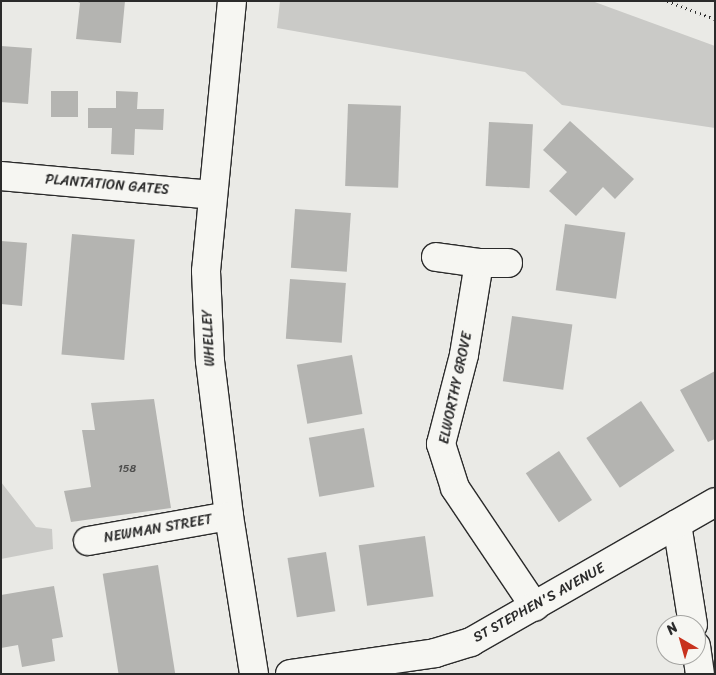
<!DOCTYPE html>
<html>
<head>
<meta charset="utf-8">
<style>
  body { margin:0 }
  #map { position:relative; width:716px; height:675px; overflow:hidden; background:#eaeae6; font-family:Sriracha,sans-serif }
  div>[style] { position:absolute }
  .green>* { inset:0; background:#cacac7 }
  .building>* { inset:0; background:#b4b4b1; transform-origin:0 0 }
  .path>* { height:3px; margin-top:-1.5px; transform-origin:0; background:repeating-linear-gradient(90deg,#2b2b2b 0 1px,transparent 0 5px) }
  .roads { filter:drop-shadow(1px 0 #2b2b2b) drop-shadow(-1px 0 #2b2b2b) drop-shadow(0 1px #2b2b2b) drop-shadow(0 -1px #2b2b2b) }
  .street>* { height:28px; margin:-14px; padding:0 14px; transform-origin:14px; border-radius:14px; background:#f6f6f2 }
  .secondary>* { height:28px; margin:-14px; padding:0 14px; transform-origin:14px; border-radius:14px; background:#f6f6f2 }
  span { translate:-50% -50%; white-space:nowrap; text-align:center; line-height:1.15; -webkit-text-stroke:4px #f6f6f2; paint-order:stroke }
  .number-label { font-size:11px; color:#4d4d4c }
  .number-label span { -webkit-text-stroke-width:0 }
  .street-label { font-size:14px; color:#2b2b2b }
  .frame { position:absolute; inset:0; border:2px solid #2b2b2b; pointer-events:none }
  .north { position:absolute; left:656px; top:615px; width:50px; height:50px; box-sizing:border-box; background:#f6f6f2; border:1px solid #a5a5a2; border-radius:50%; rotate:322deg; font-size:14px; font-weight:700; line-height:20px; text-align:center; color:#2b2b2b }
  .north::after { content:''; display:block; margin:auto; width:18px; height:22px; background:#c8321e; clip-path:polygon(50% 0,100% 100%,50% 72%,0 100%) }
</style>
</head>
<body>
<div id="map">
  <div class="green">
    <i style="clip-path:polygon(280px 1px,592px 1px,715px 46px,715px 128px,562px 105px,525px 72px,277px 28px)"></i>
    <i style="clip-path:polygon(1px 482px,36px 527px,52px 529px,53px 549px,1px 559px)"></i>
  </div>
  <div class="building">
    <i style="clip-path:polygon(76px 1px,125px 1px,121px 43px,76px 39px,80px 3px)"></i>
    <i style="left:1px;top:46px;width:31px;height:56px;rotate:4deg"></i>
    <i style="left:51px;top:91px;width:27px;height:26px"></i>
    <i style="clip-path:polygon(116px 91px,138px 92px,137px 109px,164px 109px,163px 130px,135px 129px,134px 155px,111px 154px,112px 128px,88px 128px,88px 108px,116px 108px)"></i>
    <i style="left:348px;top:104px;width:53px;height:82px;rotate:2deg"></i>
    <i style="clip-path:polygon(570px 121px,634px 179px,615px 199px,603px 187px,576px 216px,549px 191px,567px 172px,543px 150px)"></i>
    <i style="left:489px;top:122px;width:44px;height:64px;rotate:3deg"></i>
    <i style="left:295px;top:209px;width:56px;height:59px;rotate:4deg"></i>
    <i style="left:565px;top:224px;width:61px;height:67px;rotate:8deg"></i>
    <i style="left:72px;top:234px;width:63px;height:121px;rotate:5deg"></i>
    <i style="clip-path:polygon(1px 241px,27px 243px,22px 306px,1px 304px)"></i>
    <i style="left:290px;top:279px;width:56px;height:60px;rotate:4deg"></i>
    <i style="left:512px;top:316px;width:61px;height:66px;rotate:8deg"></i>
    <i style="left:352px;top:355px;width:60px;height:56px;rotate:80deg"></i>
    <i style="clip-path:polygon(715px 371px,715px 439px,708px 442px,680px 390px)"></i>
    <i style="clip-path:polygon(154px 399px,171px 508px,71px 522px,64px 491px,91px 487px,82px 430px,95px 430px,91px 403px)"></i>
    <i style="left:641px;top:401px;width:60px;height:66px;rotate:56deg"></i>
    <i style="left:364px;top:428px;width:60px;height:56px;rotate:80deg"></i>
    <i style="left:559px;top:451px;width:59px;height:40px;rotate:56deg"></i>
    <i style="left:425px;top:536px;width:61px;height:67px;rotate:82deg"></i>
    <i style="left:326px;top:552px;width:60px;height:39px;rotate:81deg"></i>
    <i style="left:158px;top:565px;width:110px;height:56px;rotate:81deg"></i>
    <i style="clip-path:polygon(54px 586px,63px 637px,52px 639px,55px 661px,22px 667px,18px 645px,1px 648px,1px 595px)"></i>
  </div>
  <div class="path">
    <i style="left:667px;top:1px;width:51px;rotate:20.6deg"></i>
  </div>
  <div class="roads">
    <div class="street">
      <i style="left:1px;top:176px;width:212px;rotate:5.1deg"></i>
      <i style="left:436px;top:257px;width:43px;rotate:7.9deg"></i>
      <i style="left:479px;top:263px;width:93px;rotate:99.3deg"></i>
      <i style="left:464px;top:355px;width:92px;rotate:104.5deg"></i>
      <i style="left:441px;top:444px;width:46px;rotate:72.3deg"></i>
      <i style="left:455px;top:488px;width:143px;rotate:56.1deg"></i>
      <i style="left:479px;top:263px;width:29px"></i>
      <i style="left:677px;top:524px;width:102px;rotate:81deg"></i>
      <i style="left:88px;top:541px;width:143px;rotate:-10.1deg"></i>
      <i style="left:696px;top:646px;width:28px;rotate:82deg"></i>
      <i style="left:290px;top:674px;width:147px;rotate:-8.2deg"></i>
      <i style="left:435px;top:653px;width:38px;rotate:-17deg"></i>
      <i style="left:471px;top:642px;width:281px;rotate:-29.8deg"></i>
    </div>
    <div class="secondary">
      <i style="left:232px;top:1px;width:271px;rotate:95.5deg"></i>
      <i style="left:206px;top:271px;width:90px;rotate:87.5deg"></i>
      <i style="left:210px;top:361px;width:156px;rotate:83deg"></i>
      <i style="left:229px;top:516px;width:160px;rotate:81deg"></i>
    </div>
  </div>
  <div class="number-label">
    <span style="left:127px;top:469px">158</span>
  </div>
  <div class="street-label">
    <span style="left:107px;top:185px;rotate:5deg">PLANTATION GATES</span>
    <span style="left:209px;top:338px;rotate:-93deg">WHELLEY</span>
    <span style="left:456px;top:388px;rotate:-78deg">ELWORTHY GROVE</span>
    <span style="left:158px;top:529px;rotate:-10deg">NEWMAN STREET</span>
    <span style="left:539px;top:603px;rotate:-29deg">ST STEPHEN'S AVENUE</span>
  </div>
  <div class="frame"></div>
  <div class="north">N</div>
</div>
</body>
</html>
